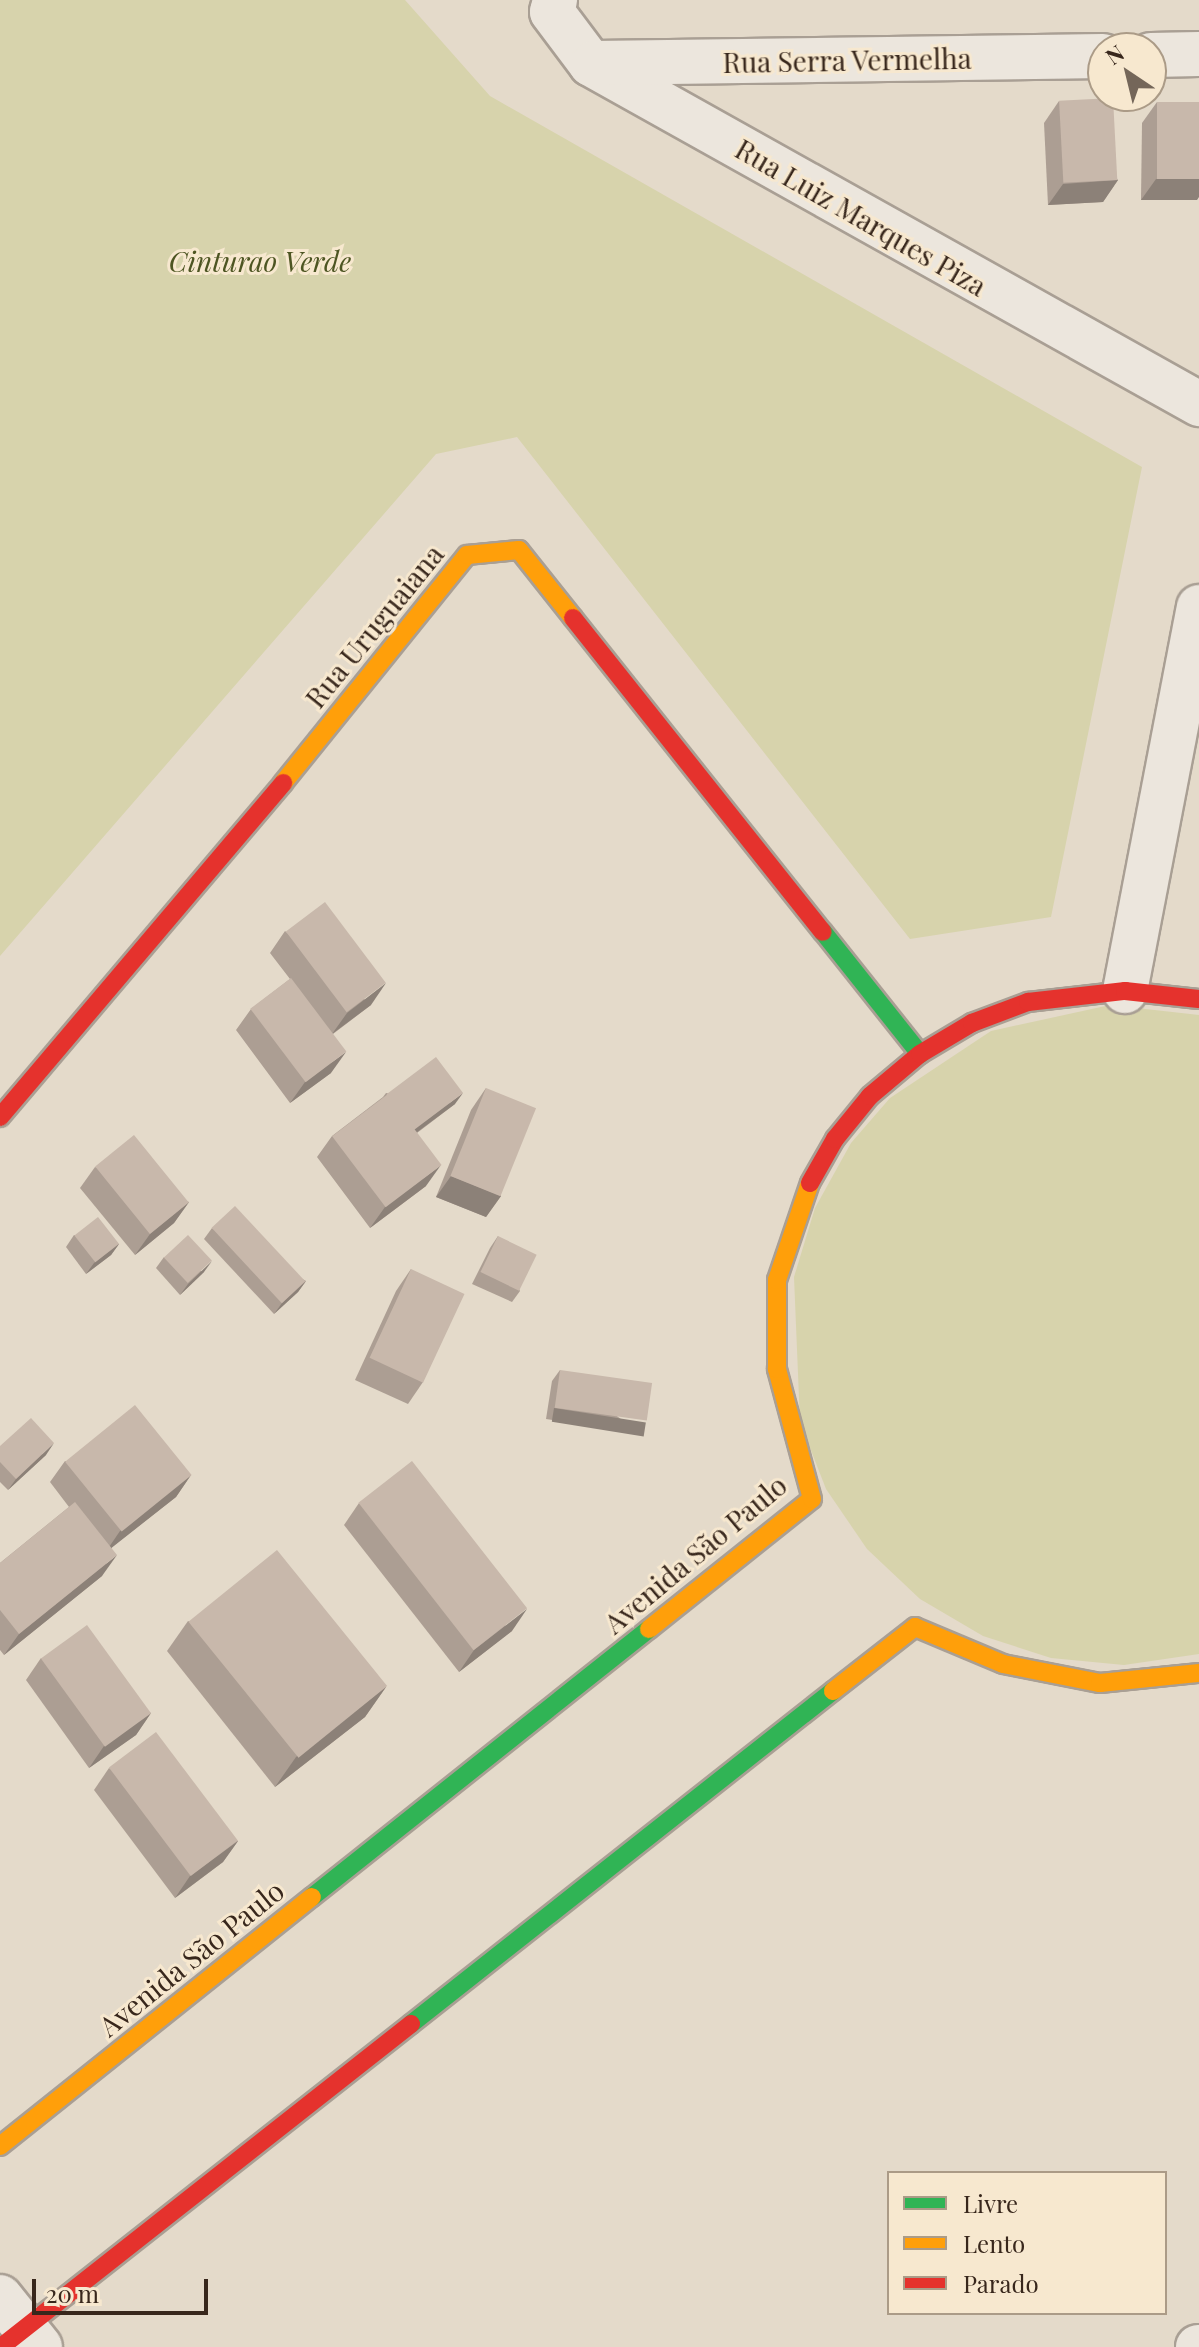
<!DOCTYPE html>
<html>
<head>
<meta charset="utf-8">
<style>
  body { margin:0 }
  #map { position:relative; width:1199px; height:2347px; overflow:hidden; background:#e4daca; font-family:"Playfair Display",serif }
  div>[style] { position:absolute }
  .green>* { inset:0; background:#d7d3ac }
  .roads { filter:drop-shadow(2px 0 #a99f94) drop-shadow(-2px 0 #a99f94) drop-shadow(0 2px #a99f94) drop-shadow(0 -2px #a99f94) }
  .street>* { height:44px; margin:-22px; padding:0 22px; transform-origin:22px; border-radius:22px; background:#ece6dd }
  .fast>* { height:18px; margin:-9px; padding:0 9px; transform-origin:9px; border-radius:9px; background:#30b455 }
  .slow>* { height:18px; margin:-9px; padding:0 9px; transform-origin:9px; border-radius:9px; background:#ff9f0a }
  .jam>* { height:18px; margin:-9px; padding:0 9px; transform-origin:9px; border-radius:9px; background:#e5322d }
  .wall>* { inset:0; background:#ac9e93 }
  .shaded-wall>* { inset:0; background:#8c8178; transform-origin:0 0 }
  .building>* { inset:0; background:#c8b8ab; transform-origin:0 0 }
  span { translate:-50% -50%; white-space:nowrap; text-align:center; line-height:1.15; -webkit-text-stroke:6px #f7e8cf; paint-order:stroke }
  .street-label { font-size:28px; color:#38271c }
  .park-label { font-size:28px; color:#4d5522; font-style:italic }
  .legend { position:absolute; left:887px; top:2171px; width:280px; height:144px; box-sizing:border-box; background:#f7e8cf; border:2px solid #ab9b87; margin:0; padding:10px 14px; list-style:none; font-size:24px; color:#38271c }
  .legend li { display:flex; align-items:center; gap:16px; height:40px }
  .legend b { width:40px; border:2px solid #ab9b87 }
  .north { position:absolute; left:1087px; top:32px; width:80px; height:80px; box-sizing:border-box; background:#f7e8cf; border:2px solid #ab9b87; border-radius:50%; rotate:325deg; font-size:22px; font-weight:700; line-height:32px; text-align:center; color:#38271c }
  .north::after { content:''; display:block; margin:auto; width:28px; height:36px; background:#746659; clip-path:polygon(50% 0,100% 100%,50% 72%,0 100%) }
  .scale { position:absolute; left:32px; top:2279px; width:176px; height:36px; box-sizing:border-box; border:4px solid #38271c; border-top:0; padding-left:10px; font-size:24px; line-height:28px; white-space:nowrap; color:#38271c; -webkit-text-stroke:6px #f7e8cf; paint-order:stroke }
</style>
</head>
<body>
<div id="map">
  <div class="green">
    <i style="clip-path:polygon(0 0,405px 0,490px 96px,1142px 467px,1051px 917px,910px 939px,517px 437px,436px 454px,0 956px)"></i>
    <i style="clip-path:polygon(1110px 1005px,1199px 1015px,1199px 1654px,1124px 1665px,1051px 1658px,983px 1636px,920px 1599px,867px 1549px,826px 1489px,800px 1422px,794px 1277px,815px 1208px,851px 1143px,890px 1098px,991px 1031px)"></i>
  </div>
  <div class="roads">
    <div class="street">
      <i style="left:555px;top:0;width:12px;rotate:104deg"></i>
      <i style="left:552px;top:12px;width:65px;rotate:53.1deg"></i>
      <i style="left:591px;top:64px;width:697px;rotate:29.21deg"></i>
      <i style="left:1151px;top:55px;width:48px;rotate:-1.2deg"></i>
      <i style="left:594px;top:63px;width:509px;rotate:-0.79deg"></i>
      <i style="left:1125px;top:991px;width:391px;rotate:-79.1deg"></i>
      <i style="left:0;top:2297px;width:64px;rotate:51.3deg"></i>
      <i style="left:1198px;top:2347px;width:1px"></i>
    </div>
    <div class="fast">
      <i style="left:823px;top:932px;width:156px;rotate:51.5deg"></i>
      <i style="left:312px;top:1897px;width:431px;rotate:-38.5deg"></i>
      <i style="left:411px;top:2024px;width:538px;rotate:-38.28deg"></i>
    </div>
    <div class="slow">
      <i style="left:283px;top:783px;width:293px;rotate:-51.1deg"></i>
      <i style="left:467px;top:555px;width:52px;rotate:-5.5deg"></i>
      <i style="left:519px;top:550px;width:87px;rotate:51.5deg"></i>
      <i style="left:649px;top:1629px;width:208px;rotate:-38.6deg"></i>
      <i style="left:812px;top:1499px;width:135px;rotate:-105.1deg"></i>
      <i style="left:777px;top:1369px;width:89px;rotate:-90deg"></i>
      <i style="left:777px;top:1280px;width:102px;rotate:-71.2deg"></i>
      <i style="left:833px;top:1691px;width:104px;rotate:-38deg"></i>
      <i style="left:915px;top:1627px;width:95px;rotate:22.8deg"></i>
      <i style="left:1003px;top:1664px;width:99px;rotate:11.1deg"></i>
      <i style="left:1100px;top:1683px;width:100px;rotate:-5.8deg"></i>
      <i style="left:0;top:2146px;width:399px;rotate:-38.6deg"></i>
    </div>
    <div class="jam">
      <i style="left:573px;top:618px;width:401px;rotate:51.5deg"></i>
      <i style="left:0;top:1117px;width:438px;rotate:-49.7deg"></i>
      <i style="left:810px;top:1183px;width:51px;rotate:-60.4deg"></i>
      <i style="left:835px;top:1139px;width:55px;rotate:-50.9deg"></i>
      <i style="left:870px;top:1096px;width:65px;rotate:-40deg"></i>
      <i style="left:920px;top:1054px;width:61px;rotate:-30.8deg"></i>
      <i style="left:972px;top:1023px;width:60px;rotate:-20.6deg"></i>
      <i style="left:1028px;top:1002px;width:98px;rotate:-6.5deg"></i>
      <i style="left:1125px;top:991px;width:74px;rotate:6.2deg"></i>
      <i style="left:1px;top:2347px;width:522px;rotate:-38.23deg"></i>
    </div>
  </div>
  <div class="wall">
    <i style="clip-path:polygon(1059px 101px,1118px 180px,1103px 202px,1048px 205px,1044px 123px)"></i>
    <i style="clip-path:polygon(1157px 102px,1197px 200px,1141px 200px,1142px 123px)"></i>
    <i style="clip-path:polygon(285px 931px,371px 1005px,333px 1034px,331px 1073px,290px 1103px,236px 1030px,251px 1009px,290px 979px,270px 953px)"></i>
    <i style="clip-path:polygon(486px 1088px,501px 1196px,486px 1217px,436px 1197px,471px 1110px)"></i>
    <i style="clip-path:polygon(386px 1093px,455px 1104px,417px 1133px,426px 1186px,370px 1228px,317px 1157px,332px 1136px,383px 1097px)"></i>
    <i style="clip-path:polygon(95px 1167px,189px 1202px,174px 1223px,135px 1255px,80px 1188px)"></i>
    <i style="clip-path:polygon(212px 1228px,306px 1281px,298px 1292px,274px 1314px,204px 1239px)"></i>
    <i style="clip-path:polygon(74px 1235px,119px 1244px,111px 1255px,86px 1274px,66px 1247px)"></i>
    <i style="clip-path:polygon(498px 1236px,520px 1291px,512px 1302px,472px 1284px,490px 1248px)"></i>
    <i style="clip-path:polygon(164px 1257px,204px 1272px,180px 1295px,156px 1268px)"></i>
    <i style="clip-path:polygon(411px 1269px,423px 1382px,408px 1404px,355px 1380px,396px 1291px)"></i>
    <i style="clip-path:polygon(560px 1370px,638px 1433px,546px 1419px,552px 1381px)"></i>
    <i style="clip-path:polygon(0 1446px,46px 1455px,8px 1490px,0 1482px)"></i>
    <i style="clip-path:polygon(65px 1461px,191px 1475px,176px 1497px,112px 1547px,102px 1576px,4px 1655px,0 1650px,0 1563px,69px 1507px,50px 1482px)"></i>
    <i style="clip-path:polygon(359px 1503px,512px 1631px,459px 1672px,344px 1525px)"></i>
    <i style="clip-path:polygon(188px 1621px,386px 1687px,365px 1717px,275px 1787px,167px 1651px)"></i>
    <i style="clip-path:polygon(41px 1658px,151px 1713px,136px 1735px,89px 1768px,26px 1680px)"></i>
    <i style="clip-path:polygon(109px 1768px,238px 1841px,223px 1862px,175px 1898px,94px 1790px)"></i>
  </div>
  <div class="shaded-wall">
    <i style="clip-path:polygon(1156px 179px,1199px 179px,1199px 197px,1197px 200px,1141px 200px)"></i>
    <i style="clip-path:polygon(1118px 180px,1103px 202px,1048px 205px,1063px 184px)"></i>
    <i style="clip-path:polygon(386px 983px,371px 1005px,332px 1034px,347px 1013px)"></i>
    <i style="clip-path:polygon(346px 1052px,331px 1073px,290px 1103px,305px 1082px)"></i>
    <i style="clip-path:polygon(463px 1093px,455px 1104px,405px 1141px,413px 1130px)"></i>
    <i style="clip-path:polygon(441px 1165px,426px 1186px,370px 1228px,385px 1207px)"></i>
    <i style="clip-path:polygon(451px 1176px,501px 1196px,486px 1217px,436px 1197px)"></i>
    <i style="clip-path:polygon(189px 1202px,174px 1223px,135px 1255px,150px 1234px)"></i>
    <i style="clip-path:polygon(119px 1244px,111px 1255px,86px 1274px,94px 1263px)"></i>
    <i style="clip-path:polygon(212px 1261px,204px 1272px,180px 1295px,188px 1284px)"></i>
    <i style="clip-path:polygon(306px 1281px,298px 1292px,274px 1314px,282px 1303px)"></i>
    <i style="left:554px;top:1408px;width:93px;height:14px;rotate:9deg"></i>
    <i style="clip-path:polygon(54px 1443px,46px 1455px,8px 1490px,16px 1479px)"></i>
    <i style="clip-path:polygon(191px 1475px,176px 1497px,105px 1553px,120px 1531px)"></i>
    <i style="clip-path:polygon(117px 1555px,102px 1576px,4px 1655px,19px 1634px)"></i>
    <i style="clip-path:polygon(527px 1609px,512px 1631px,459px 1672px,474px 1650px)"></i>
    <i style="clip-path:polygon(386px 1687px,365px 1717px,275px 1787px,296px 1757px)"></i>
    <i style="clip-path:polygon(151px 1713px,136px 1735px,89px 1768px,104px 1746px)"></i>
    <i style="clip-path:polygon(238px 1841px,223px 1862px,175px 1898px,190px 1876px)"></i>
  </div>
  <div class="building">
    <i style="left:1113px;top:98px;width:82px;height:54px;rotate:87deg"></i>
    <i style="left:1157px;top:102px;width:42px;height:77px"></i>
    <i style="left:325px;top:902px;width:101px;height:49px;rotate:53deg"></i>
    <i style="left:291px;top:978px;width:92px;height:51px;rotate:53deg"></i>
    <i style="left:436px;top:1057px;width:45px;height:62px;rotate:53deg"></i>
    <i style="left:486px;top:1088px;width:54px;height:95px;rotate:22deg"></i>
    <i style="left:388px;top:1094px;width:89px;height:70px;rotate:53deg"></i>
    <i style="left:134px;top:1135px;width:87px;height:50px;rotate:51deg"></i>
    <i style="left:235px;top:1206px;width:103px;height:32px;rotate:47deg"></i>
    <i style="left:98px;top:1217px;width:34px;height:30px;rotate:52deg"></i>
    <i style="left:188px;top:1235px;width:35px;height:33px;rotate:47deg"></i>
    <i style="left:498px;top:1236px;width:43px;height:40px;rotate:26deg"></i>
    <i style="left:411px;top:1269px;width:59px;height:98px;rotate:25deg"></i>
    <i style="left:560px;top:1370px;width:93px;height:38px;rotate:8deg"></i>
    <i style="left:135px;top:1405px;width:90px;height:90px;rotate:51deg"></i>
    <i style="clip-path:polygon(31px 1418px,54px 1443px,16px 1479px,0 1462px,0 1446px)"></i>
    <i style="left:412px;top:1461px;width:187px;height:68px;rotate:52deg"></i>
    <i style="clip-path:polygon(75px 1502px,117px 1555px,19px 1634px,0 1610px,0 1563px)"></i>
    <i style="left:277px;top:1550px;width:175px;height:114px;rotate:51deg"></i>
    <i style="left:87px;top:1625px;width:109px;height:57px;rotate:54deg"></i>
    <i style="left:156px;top:1732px;width:136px;height:59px;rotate:53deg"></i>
  </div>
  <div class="street-label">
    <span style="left:847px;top:60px;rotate:-1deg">Rua Serra Vermelha</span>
    <span style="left:861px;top:217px;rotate:30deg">Rua Luiz Marques Piza</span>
    <span style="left:374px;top:626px;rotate:-51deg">Rua Uruguaiana</span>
    <span style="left:695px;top:1554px;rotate:-40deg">Avenida São Paulo</span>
    <span style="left:191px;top:1958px;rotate:-39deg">Avenida São Paulo</span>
  </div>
  <div class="park-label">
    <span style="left:260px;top:261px">Cinturao Verde</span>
  </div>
  <ul class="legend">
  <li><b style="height:10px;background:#30b455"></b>Livre</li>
  <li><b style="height:10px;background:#ff9f0a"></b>Lento</li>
  <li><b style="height:10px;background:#e5322d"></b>Parado</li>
  </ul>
  <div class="north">N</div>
  <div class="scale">20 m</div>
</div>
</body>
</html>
